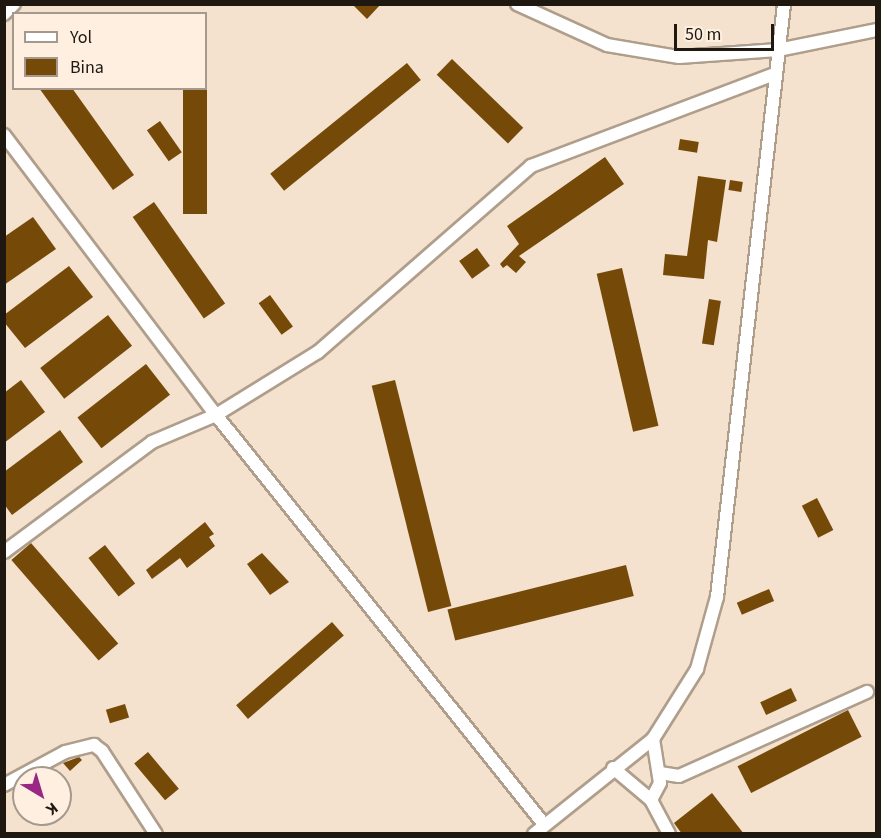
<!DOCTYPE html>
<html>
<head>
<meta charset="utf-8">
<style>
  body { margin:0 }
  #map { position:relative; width:881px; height:838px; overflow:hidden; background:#f4e2ce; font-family:"Source Sans 3",sans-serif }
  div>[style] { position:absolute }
  .building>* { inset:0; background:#754a08; transform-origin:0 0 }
  .roads { filter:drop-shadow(2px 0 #af9e8c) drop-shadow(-2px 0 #af9e8c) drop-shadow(0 2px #af9e8c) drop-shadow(0 -2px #af9e8c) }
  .street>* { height:12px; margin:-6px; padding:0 6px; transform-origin:6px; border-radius:6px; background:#fff }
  span { translate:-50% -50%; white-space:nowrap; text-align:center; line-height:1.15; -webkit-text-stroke:6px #feefe0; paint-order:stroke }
  .frame { position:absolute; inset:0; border:6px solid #1e1811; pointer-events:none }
  .legend { position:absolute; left:12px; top:12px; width:195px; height:78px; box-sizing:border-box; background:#feefe0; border:2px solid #a4998d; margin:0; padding:8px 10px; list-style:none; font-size:18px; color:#1e1811 }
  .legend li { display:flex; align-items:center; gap:12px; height:30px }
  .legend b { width:30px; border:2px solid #a4998d }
  .north { position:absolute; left:12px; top:766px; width:60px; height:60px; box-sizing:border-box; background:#feefe0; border:2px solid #a4998d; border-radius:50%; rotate:142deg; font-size:16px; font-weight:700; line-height:24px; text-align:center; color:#1e1811 }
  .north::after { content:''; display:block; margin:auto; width:21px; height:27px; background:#992784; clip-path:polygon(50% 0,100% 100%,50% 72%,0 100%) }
  .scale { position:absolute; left:674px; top:24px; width:100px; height:27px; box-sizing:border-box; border:3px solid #1e1811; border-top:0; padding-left:8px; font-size:18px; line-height:21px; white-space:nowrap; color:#1e1811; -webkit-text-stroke:4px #feefe0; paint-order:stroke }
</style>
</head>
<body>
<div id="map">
  <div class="building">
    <i style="clip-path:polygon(352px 4px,381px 4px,367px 19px)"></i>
    <i style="left:452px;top:59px;width:99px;height:22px;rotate:44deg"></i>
    <i style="left:407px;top:63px;width:22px;height:176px;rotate:51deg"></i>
    <i style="clip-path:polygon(39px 88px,72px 88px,134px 175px,113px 190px)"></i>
    <i style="left:183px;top:88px;width:24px;height:126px"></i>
    <i style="left:160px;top:121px;width:38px;height:16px;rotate:55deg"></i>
    <i style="left:680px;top:139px;width:19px;height:11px;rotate:9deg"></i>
    <i style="clip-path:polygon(605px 157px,624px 184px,519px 256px,526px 262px,516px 273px,507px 265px,503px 268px,500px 264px,519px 244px,507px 226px)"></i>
    <i style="clip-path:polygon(698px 176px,726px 180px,717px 242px,708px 240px,704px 279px,663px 275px,665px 254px,687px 256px)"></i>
    <i style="left:730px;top:180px;width:13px;height:10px;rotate:9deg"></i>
    <i style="left:154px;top:202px;width:124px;height:26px;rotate:55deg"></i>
    <i style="clip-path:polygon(33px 217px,56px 249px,4px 285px,4px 237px)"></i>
    <i style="left:477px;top:248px;width:22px;height:22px;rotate:54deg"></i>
    <i style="clip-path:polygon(69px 266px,93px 297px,25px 348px,4px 322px,4px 315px)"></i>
    <i style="left:622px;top:268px;width:162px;height:26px;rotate:77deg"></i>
    <i style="left:270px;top:295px;width:39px;height:14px;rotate:54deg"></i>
    <i style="left:709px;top:299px;width:12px;height:45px;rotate:9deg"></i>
    <i style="left:108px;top:315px;width:39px;height:86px;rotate:52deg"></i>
    <i style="left:146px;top:364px;width:39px;height:87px;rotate:52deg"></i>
    <i style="clip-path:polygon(21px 380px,45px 412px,4px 443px,4px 393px)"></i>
    <i style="left:395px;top:380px;width:233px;height:24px;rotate:76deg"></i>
    <i style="clip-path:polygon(60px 430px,83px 462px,12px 515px,4px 504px,4px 472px)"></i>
    <i style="left:817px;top:498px;width:36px;height:17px;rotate:63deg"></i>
    <i style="clip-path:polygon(205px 522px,214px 534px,209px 537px,215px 546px,187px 568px,180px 558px,152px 579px,146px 570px)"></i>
    <i style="left:31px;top:543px;width:133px;height:26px;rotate:49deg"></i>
    <i style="left:105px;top:545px;width:49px;height:21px;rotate:52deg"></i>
    <i style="clip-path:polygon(262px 553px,289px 582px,270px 595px,247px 564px)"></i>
    <i style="left:626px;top:565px;width:32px;height:184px;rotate:76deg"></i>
    <i style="left:769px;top:589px;width:13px;height:35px;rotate:67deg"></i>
    <i style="left:332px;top:622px;width:18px;height:127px;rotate:49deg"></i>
    <i style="left:791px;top:688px;width:14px;height:34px;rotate:65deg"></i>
    <i style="left:125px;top:704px;width:14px;height:20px;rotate:73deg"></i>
    <i style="left:848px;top:710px;width:30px;height:124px;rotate:63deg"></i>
    <i style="left:148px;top:752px;width:48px;height:18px;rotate:50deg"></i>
    <i style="clip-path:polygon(79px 757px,82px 760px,70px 771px,63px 763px)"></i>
    <i style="clip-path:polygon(712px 793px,744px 834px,682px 834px,674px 823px)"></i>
  </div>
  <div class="roads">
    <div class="street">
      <i style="left:517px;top:4px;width:99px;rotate:24.5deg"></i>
      <i style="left:607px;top:45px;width:73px;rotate:9.5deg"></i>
      <i style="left:679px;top:57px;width:99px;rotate:-4deg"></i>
      <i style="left:778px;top:50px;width:100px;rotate:-11.5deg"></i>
      <i style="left:4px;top:14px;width:14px;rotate:-45deg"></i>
      <i style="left:4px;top:135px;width:351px;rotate:52.9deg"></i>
      <i style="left:216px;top:415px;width:523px;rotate:51.29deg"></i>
      <i style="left:4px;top:552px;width:184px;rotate:-36.6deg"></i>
      <i style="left:152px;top:442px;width:69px;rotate:-22.9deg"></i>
      <i style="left:216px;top:415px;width:120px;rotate:-31.7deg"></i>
      <i style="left:318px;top:352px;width:283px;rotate:-41.1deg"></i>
      <i style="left:531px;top:166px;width:261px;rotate:-20.7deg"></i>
      <i style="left:613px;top:768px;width:50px;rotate:40.1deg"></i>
      <i style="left:651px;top:800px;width:38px;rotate:62deg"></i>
      <i style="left:660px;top:773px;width:19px;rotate:9deg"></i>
      <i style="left:679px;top:776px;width:206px;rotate:-24.1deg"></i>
      <i style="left:4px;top:785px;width:69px;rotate:-28.4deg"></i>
      <i style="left:65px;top:752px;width:30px;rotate:-14deg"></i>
      <i style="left:94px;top:745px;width:10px;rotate:37deg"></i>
      <i style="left:102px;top:751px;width:99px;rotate:57deg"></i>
      <i style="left:651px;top:800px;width:19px;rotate:-62deg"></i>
      <i style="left:660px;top:783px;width:45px;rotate:-99deg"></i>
      <i style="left:653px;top:739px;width:83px;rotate:-57.8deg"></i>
      <i style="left:697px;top:669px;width:75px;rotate:-74.5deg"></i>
      <i style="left:717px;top:597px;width:597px;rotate:-83.55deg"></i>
      <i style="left:534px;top:834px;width:152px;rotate:-38.6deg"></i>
    </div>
  </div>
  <div class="frame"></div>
  <ul class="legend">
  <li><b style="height:8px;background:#fff"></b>Yol</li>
  <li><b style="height:16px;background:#754a08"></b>Bina</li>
  </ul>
  <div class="north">K</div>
  <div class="scale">50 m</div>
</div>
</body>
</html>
